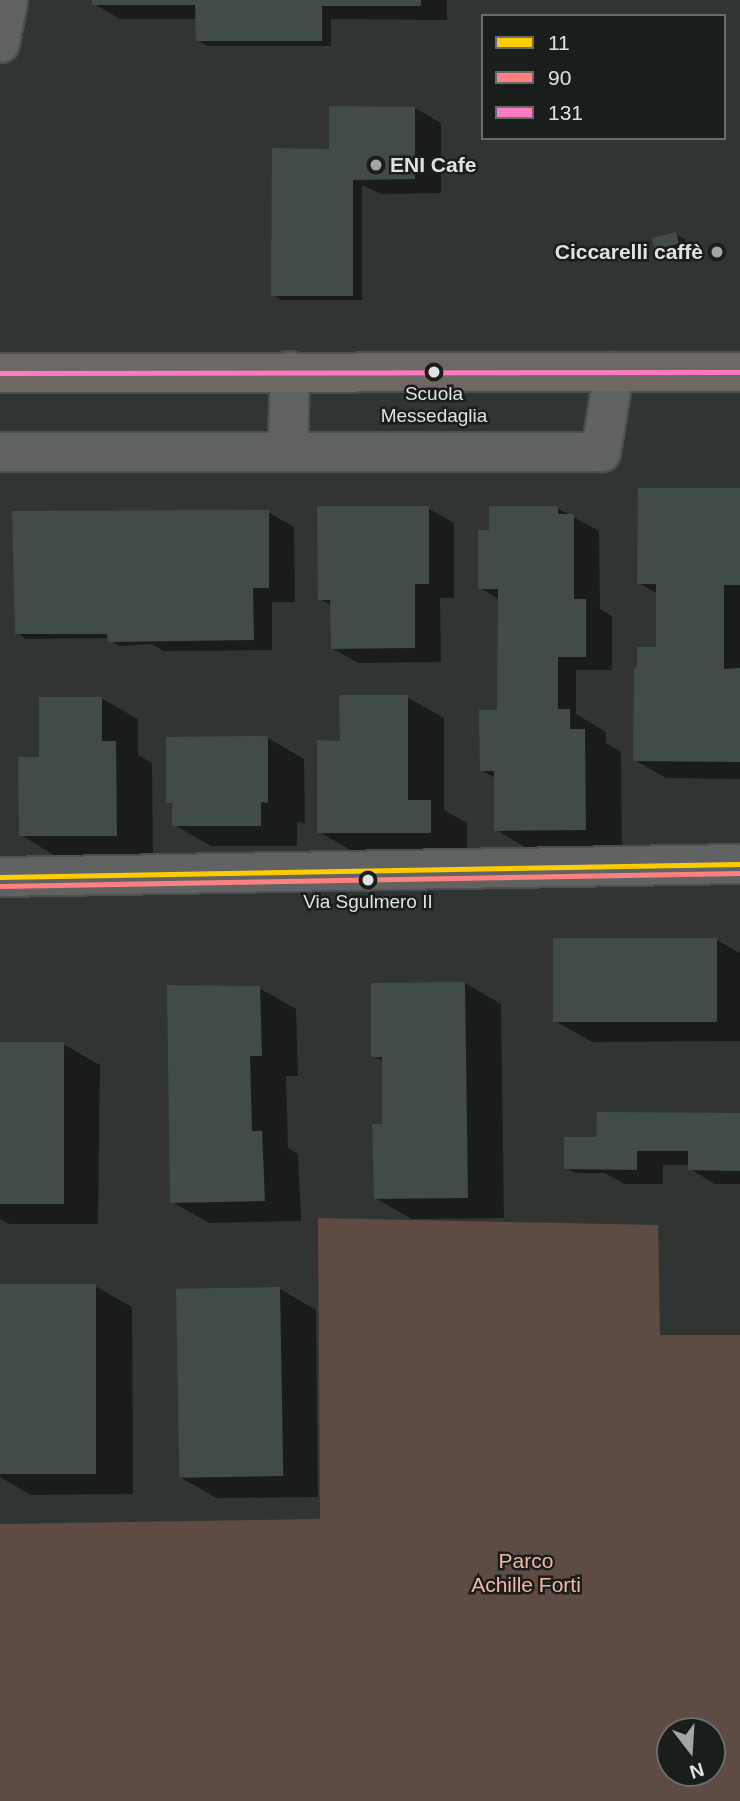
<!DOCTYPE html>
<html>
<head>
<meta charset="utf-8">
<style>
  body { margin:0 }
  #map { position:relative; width:740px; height:1801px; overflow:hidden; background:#303533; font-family:Arial,sans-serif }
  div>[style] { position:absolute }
  .green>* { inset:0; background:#5e4b43 }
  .shadow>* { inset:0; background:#0007 }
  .building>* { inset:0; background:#414c49; transform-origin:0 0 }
  .roads { filter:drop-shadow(2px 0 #4c504f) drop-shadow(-2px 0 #4c504f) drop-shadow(0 2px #4c504f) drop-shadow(0 -2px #4c504f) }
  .street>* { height:38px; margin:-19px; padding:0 19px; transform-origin:19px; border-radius:19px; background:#616363 }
  .primary>* { height:38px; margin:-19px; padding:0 19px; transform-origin:19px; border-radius:19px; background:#6e6864 }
  .bus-1>* { height:5px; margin:-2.5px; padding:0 2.5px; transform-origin:2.5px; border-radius:2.5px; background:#fc0 }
  .bus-2>* { height:5px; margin:-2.5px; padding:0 2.5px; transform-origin:2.5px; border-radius:2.5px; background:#ff8080 }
  .bus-3>* { height:5px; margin:-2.5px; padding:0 2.5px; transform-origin:2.5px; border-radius:2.5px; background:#fe7ac1 }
  .dots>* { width:19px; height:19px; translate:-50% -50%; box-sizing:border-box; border:4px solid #191d1c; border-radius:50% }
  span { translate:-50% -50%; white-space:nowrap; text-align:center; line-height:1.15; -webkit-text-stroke:5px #191d1c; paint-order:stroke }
  .bus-label { font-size:19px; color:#dee2e1 }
  .poi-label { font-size:21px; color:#dee2e1; font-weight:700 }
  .left { translate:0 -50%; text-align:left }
  .right { translate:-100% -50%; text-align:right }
  .park-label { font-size:21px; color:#f6b7a1 }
  .legend { position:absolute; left:481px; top:14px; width:245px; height:126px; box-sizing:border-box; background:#191d1c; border:2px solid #686c6b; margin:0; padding:9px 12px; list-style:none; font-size:21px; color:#dee2e1 }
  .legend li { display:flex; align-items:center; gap:14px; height:35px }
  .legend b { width:35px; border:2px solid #686c6b }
  .north { position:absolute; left:656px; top:1717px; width:70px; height:70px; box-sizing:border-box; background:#191d1c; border:2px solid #686c6b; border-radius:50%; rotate:163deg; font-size:19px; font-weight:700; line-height:28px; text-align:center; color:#dee2e1 }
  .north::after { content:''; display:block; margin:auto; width:24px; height:32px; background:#a1a5a4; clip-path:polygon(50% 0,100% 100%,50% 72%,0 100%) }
</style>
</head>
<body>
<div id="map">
  <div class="green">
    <i style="clip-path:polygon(evenodd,318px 1218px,658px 1225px,660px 1335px,740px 1335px,740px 1801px,0 1801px,0 1524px,320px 1519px,318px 1218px,670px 1731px,712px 1731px,712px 1773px,670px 1773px,670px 1731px)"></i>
  </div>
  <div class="shadow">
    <i style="clip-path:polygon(94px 0,447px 0,447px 20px,331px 19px,331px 46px,207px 46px,198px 40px,197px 19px,120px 19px,94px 4px)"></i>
    <i style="clip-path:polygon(415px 108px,441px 123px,441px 193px,381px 194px,362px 185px,362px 300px,282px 300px,273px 295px,331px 150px)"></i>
    <i style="clip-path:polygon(675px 234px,685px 239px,688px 249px,666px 255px,657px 250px)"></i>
    <i style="clip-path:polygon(740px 490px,740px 779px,666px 778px,635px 760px,658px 648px,658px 594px,639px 583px)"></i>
    <i style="clip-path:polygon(428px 508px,454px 523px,454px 598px,440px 598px,441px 662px,358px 663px,332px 648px,332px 606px,320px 599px)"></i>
    <i style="clip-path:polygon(557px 508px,599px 531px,600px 609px,612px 616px,612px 670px,576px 670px,576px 714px,606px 732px,606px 743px,621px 752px,622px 850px,532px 851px,496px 830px,495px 778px,481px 770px,499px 712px,500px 600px,480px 588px,491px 532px)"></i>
    <i style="clip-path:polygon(268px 512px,294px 527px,295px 602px,272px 602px,272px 650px,163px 651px,152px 644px,119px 646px,109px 638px,26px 639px,17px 633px)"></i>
    <i style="clip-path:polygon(407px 697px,444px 718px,444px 810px,467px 823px,467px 853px,356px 853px,319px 832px,341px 742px)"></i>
    <i style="clip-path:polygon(101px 698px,138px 719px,138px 755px,152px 763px,153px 856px,57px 857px,21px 835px,41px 759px)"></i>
    <i style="clip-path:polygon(268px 738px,304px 759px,305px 823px,297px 822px,297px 846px,211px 846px,174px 825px,174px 806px,168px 802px)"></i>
    <i style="clip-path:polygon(717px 940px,740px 953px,740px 1041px,592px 1042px,555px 1021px)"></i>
    <i style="clip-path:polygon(465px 983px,501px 1004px,504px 1218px,412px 1219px,375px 1198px,384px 1125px,384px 1062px,373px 1056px)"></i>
    <i style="clip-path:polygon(259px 988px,296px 1009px,298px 1076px,286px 1076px,288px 1148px,298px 1154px,301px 1221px,209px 1223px,172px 1202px)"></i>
    <i style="clip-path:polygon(0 1043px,63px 1044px,100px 1065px,98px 1224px,9px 1224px,0 1219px)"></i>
    <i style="clip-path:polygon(740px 1115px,740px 1184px,715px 1184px,690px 1169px,690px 1165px,663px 1165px,663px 1184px,624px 1184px,605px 1173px,575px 1173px,566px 1168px,596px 1139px)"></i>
    <i style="clip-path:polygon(95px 1286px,132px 1307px,133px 1494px,31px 1495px,0 1477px,0 1287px)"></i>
    <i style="clip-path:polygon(280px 1289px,316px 1310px,318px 1497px,216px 1498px,180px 1477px)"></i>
  </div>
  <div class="building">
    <i style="clip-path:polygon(92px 0,421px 0,421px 6px,322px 6px,322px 41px,196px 41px,195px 5px,92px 5px)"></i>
    <i style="clip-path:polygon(329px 106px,415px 107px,415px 179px,353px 180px,353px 296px,271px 296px,272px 148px,329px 149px)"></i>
    <i style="left:676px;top:232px;width:12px;height:25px;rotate:76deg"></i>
    <i style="clip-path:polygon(638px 488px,740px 488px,740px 585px,724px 585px,724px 669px,740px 668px,740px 762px,633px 761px,634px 668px,637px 667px,637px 647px,656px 647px,656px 584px,637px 584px)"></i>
    <i style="clip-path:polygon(317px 506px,429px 506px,429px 584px,415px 584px,415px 648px,331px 649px,330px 600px,318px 600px)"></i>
    <i style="clip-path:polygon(489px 506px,558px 506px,558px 514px,574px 514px,574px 599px,586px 599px,586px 657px,558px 657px,558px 709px,570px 709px,570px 729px,585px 729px,586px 830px,494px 831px,494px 771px,480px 771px,479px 710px,497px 710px,498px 589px,478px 589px,478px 530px,489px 530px)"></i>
    <i style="clip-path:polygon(269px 510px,269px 588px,253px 588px,254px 640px,108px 642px,107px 634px,15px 634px,12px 511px)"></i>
    <i style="clip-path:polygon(339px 695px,408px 695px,408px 800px,431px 800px,431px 833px,317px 833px,317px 740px,340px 741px)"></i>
    <i style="clip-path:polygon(39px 697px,102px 697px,102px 741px,116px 741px,117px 836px,19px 836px,18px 757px,39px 757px)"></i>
    <i style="clip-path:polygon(268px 736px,268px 803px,261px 802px,261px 826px,172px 826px,172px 803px,166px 803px,166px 737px)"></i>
    <i style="left:553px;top:938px;width:164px;height:84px"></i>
    <i style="clip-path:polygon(465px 982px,468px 1198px,374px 1199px,372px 1124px,382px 1124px,382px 1057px,371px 1057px,371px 983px)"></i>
    <i style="clip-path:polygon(167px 985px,260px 986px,262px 1056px,250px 1056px,252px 1131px,262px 1131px,265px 1201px,170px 1203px)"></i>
    <i style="left:0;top:1042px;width:64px;height:162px"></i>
    <i style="clip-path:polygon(597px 1112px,740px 1113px,740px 1171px,688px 1170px,688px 1151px,637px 1151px,637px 1170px,564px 1169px,564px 1137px,596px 1137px)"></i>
    <i style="left:96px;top:1284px;width:190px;height:96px;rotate:90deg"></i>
    <i style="left:280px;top:1287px;width:189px;height:104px;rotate:89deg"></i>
  </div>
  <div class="roads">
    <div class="street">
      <i style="left:0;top:43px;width:44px;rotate:-79.5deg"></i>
      <i style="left:288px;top:451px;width:80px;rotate:-88.6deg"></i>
      <i style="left:0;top:452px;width:601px"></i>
      <i style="left:601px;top:452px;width:81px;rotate:-80.8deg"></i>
      <i style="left:0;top:877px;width:740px;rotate:-1.01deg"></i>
    </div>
    <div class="primary">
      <i style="left:0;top:373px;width:740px;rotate:-0.08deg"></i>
    </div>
  </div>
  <div class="bus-1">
    <i style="left:0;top:877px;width:740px;rotate:-1.01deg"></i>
  </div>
  <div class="bus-2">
    <i style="left:0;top:886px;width:740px;rotate:-1.01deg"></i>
  </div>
  <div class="bus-3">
    <i style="left:0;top:373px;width:740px;rotate:-0.08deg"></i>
  </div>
  <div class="dots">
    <i style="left:376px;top:165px;background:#a1a5a4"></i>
    <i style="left:717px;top:252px;background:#a1a5a4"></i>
    <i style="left:434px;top:372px;background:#dee2e1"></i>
    <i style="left:368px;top:880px;background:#dee2e1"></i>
  </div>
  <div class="bus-label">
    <span style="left:434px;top:405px">Scuola<br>Messedaglia</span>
    <span style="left:368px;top:902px">Via Sgulmero II</span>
  </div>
  <div class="poi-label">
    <span class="left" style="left:390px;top:165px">ENI Cafe</span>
    <span class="right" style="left:703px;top:252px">Ciccarelli caffè</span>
  </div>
  <div class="park-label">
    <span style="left:526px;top:1573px">Parco<br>Achille Forti</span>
  </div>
  <ul class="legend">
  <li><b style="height:9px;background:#fc0"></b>11</li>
  <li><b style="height:9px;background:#ff8080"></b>90</li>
  <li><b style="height:9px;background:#fe7ac1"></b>131</li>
  </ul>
  <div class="north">N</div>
</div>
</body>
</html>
